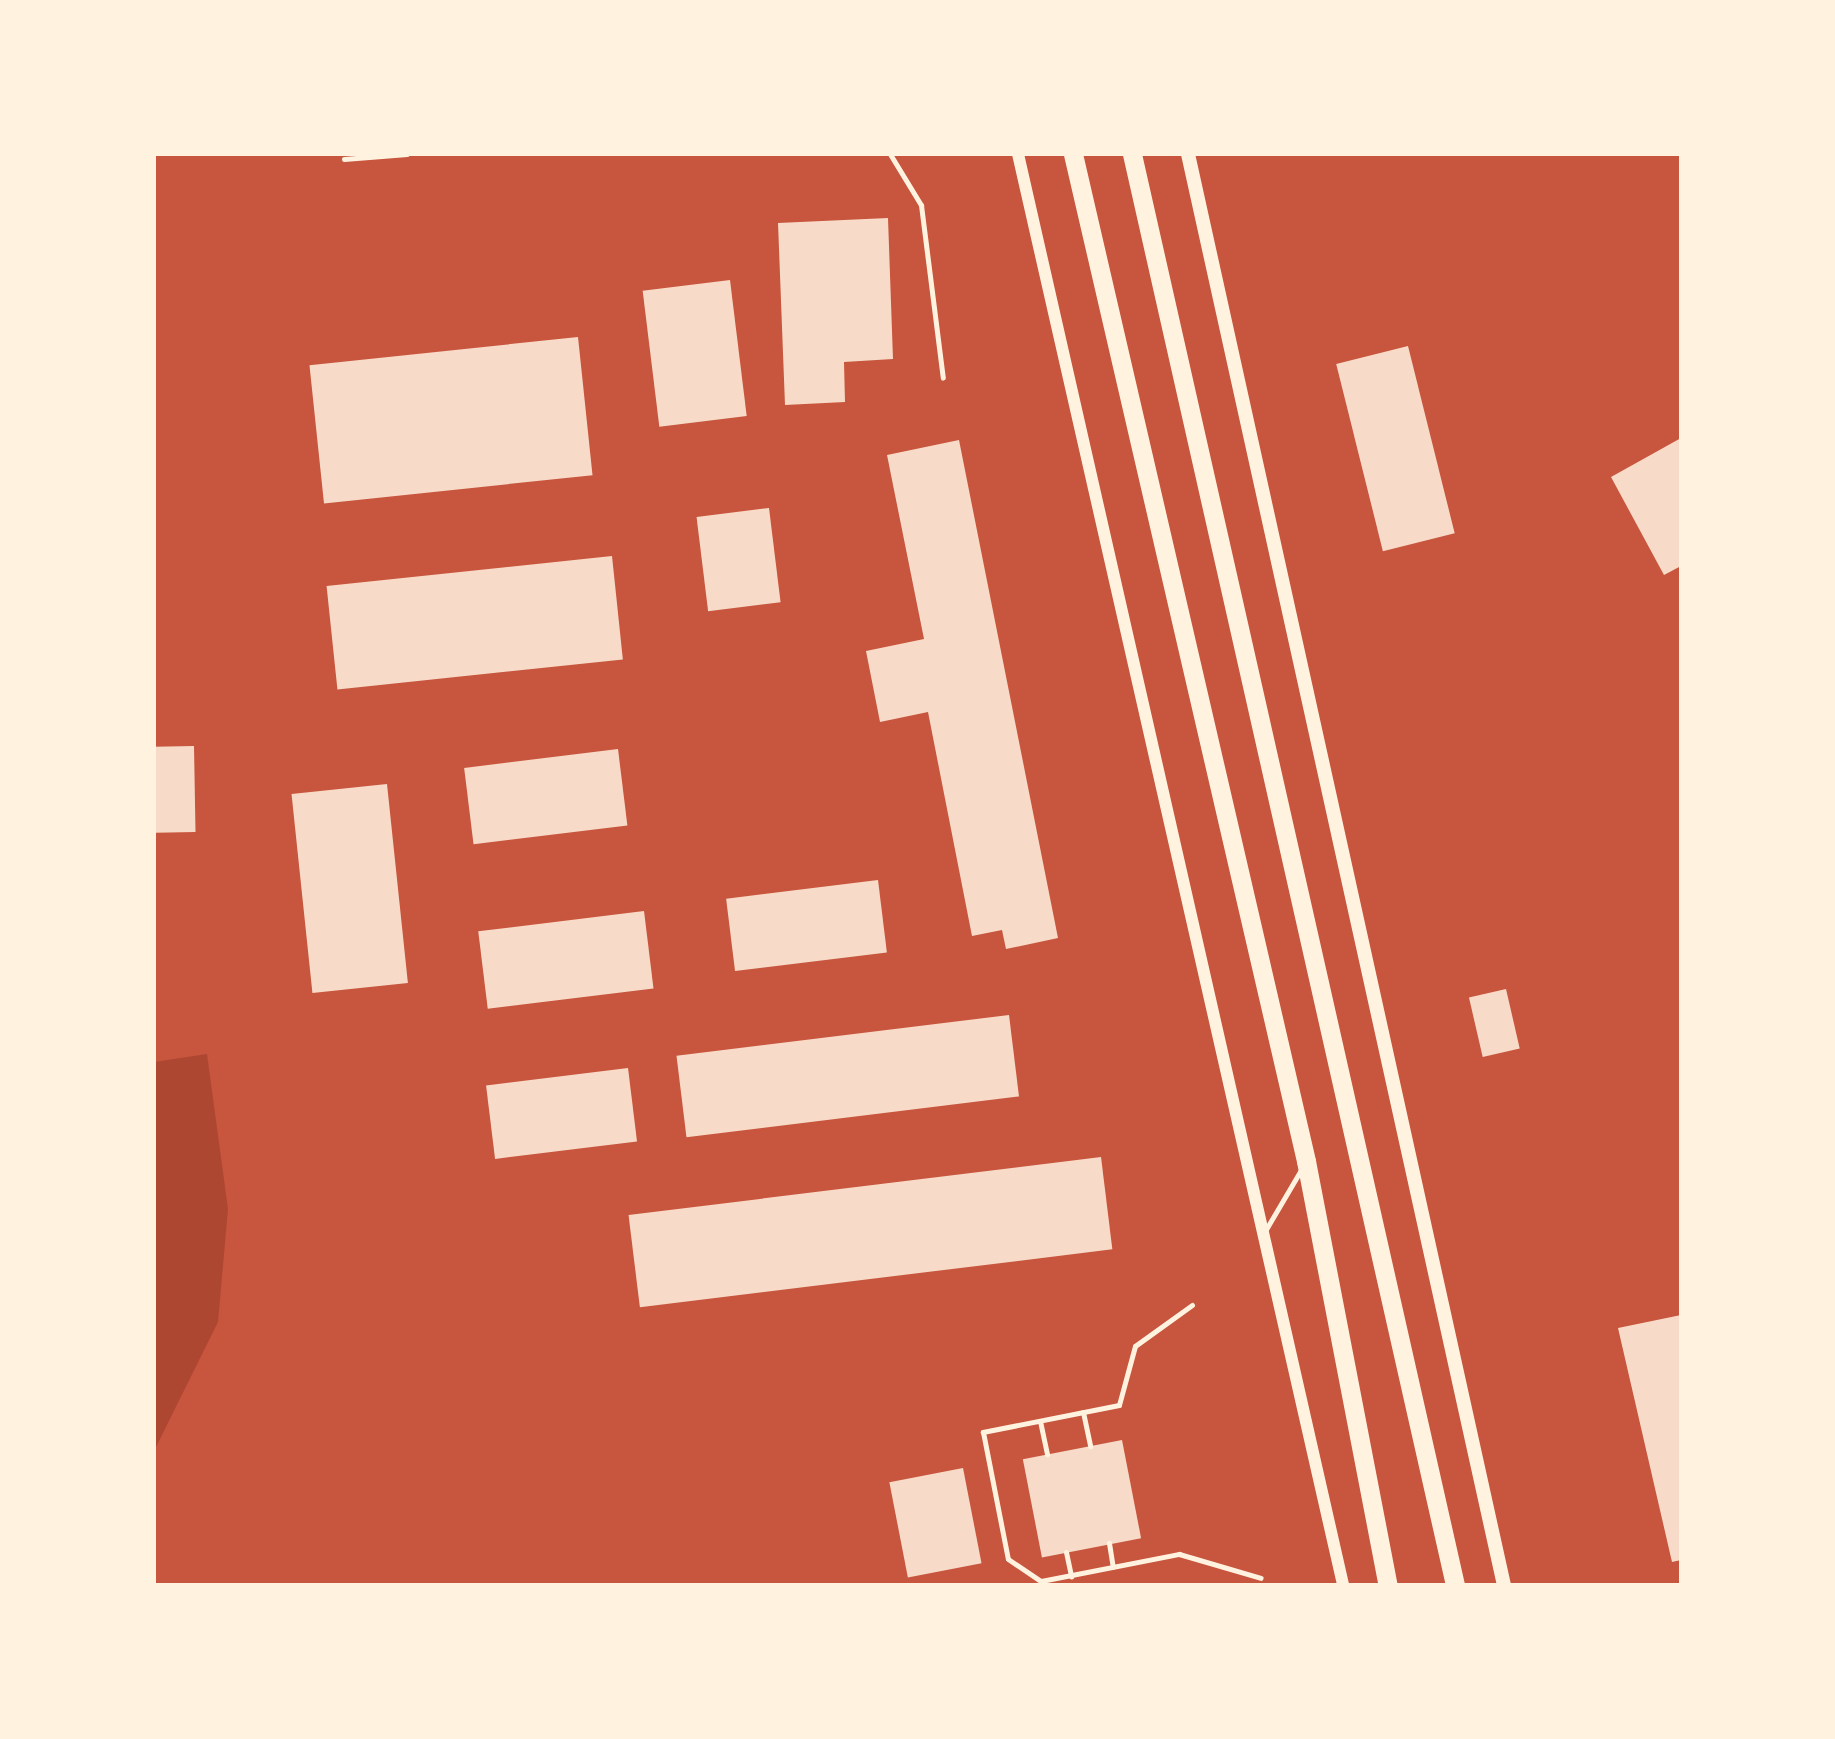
<!DOCTYPE html>
<html>
<head>
<meta charset="utf-8">
<style>
  body { margin:0 }
  #map { position:relative; width:1835px; height:1739px; overflow:hidden; background:#c8553d; font-family:"Source Serif 4",serif }
  div>[style] { position:absolute }
  .green>* { inset:0; background:#ae4732 }
  .building>* { inset:0; background:#f7dbc8; transform-origin:0 0 }
  .service>* { height:5px; margin:-2.5px; padding:0 2.5px; transform-origin:2.5px; border-radius:2.5px; background:#fff3e0 }
  .tertiary>* { height:12px; margin:-6px; padding:0 6px; transform-origin:6px; border-radius:6px; background:#fff3e0 }
  .secondary>* { height:14px; margin:-7px; padding:0 7px; transform-origin:7px; border-radius:7px; background:#fff3e0 }
  .trunk>* { height:19px; margin:-9.5px; padding:0 9.5px; transform-origin:9.5px; border-radius:9.5px; background:#fff3e0 }
  span { translate:-50% -50%; white-space:nowrap; text-align:center; line-height:1.15; -webkit-text-stroke:7px #fff3e0; paint-order:stroke }
  .frame { position:absolute; inset:0; border:156px solid #fff3e0; pointer-events:none }
</style>
</head>
<body>
<div id="map">
  <div class="green">
    <i style="clip-path:polygon(207px 1054px,228px 1209px,218px 1322px,154px 1451px,154px 1062px)"></i>
  </div>
  <div class="building">
    <i style="clip-path:polygon(888px 218px,893px 359px,844px 362px,845px 402px,785px 405px,778px 223px)"></i>
    <i style="left:730px;top:280px;width:137px;height:88px;rotate:83deg"></i>
    <i style="left:578px;top:337px;width:139px;height:270px;rotate:84deg"></i>
    <i style="left:1408px;top:346px;width:193px;height:74px;rotate:76deg"></i>
    <i style="clip-path:polygon(1681px 438px,1681px 566px,1664px 575px,1611px 477px)"></i>
    <i style="clip-path:polygon(959px 440px,1058px 938px,1006px 949px,1002px 930px,972px 936px,928px 712px,880px 722px,866px 651px,924px 639px,887px 455px)"></i>
    <i style="left:769px;top:508px;width:95px;height:73px;rotate:83deg"></i>
    <i style="left:612px;top:556px;width:104px;height:287px;rotate:84deg"></i>
    <i style="left:194px;top:746px;width:86px;height:40px;rotate:89deg"></i>
    <i style="left:618px;top:749px;width:77px;height:155px;rotate:83deg"></i>
    <i style="left:387px;top:784px;width:200px;height:96px;rotate:84deg"></i>
    <i style="left:878px;top:880px;width:73px;height:153px;rotate:83deg"></i>
    <i style="left:644px;top:911px;width:78px;height:167px;rotate:83deg"></i>
    <i style="left:1506px;top:989px;width:61px;height:38px;rotate:77deg"></i>
    <i style="left:1009px;top:1015px;width:82px;height:335px;rotate:83deg"></i>
    <i style="left:628px;top:1068px;width:74px;height:143px;rotate:83deg"></i>
    <i style="left:1101px;top:1157px;width:93px;height:476px;rotate:83deg"></i>
    <i style="clip-path:polygon(1681px 1315px,1681px 1560px,1672px 1562px,1618px 1328px)"></i>
    <i style="left:1122px;top:1440px;width:100px;height:101px;rotate:79deg"></i>
    <i style="left:963px;top:1468px;width:97px;height:75px;rotate:79deg"></i>
  </div>
  <div class="service">
    <i style="left:890px;top:154px;width:60px;rotate:58.7deg"></i>
    <i style="left:921px;top:205px;width:174px;rotate:82.8deg"></i>
    <i style="left:344px;top:159px;width:63px;rotate:-4.5deg"></i>
    <i style="left:1265px;top:1231px;width:71px;rotate:-59.5deg"></i>
    <i style="left:1192px;top:1305px;width:70px;rotate:144.3deg"></i>
    <i style="left:1135px;top:1346px;width:61px;rotate:105.2deg"></i>
    <i style="left:1119px;top:1405px;width:139px;rotate:168.8deg"></i>
    <i style="left:983px;top:1432px;width:129px;rotate:78.9deg"></i>
    <i style="left:1008px;top:1559px;width:40px;rotate:34deg"></i>
    <i style="left:1041px;top:1581px;width:141px;rotate:-11.1deg"></i>
    <i style="left:1179px;top:1554px;width:85px;rotate:16.3deg"></i>
    <i style="left:1083px;top:1412px;width:35px;rotate:78deg"></i>
    <i style="left:1040px;top:1421px;width:34px;rotate:78deg"></i>
    <i style="left:1109px;top:1543px;width:24px;rotate:81deg"></i>
    <i style="left:1066px;top:1552px;width:25px;rotate:78deg"></i>
  </div>
  <div class="tertiary">
    <i style="left:1018px;top:154px;width:1467px;rotate:77.2deg"></i>
  </div>
  <div class="secondary">
    <i style="left:1188px;top:154px;width:1465px;rotate:77.55deg"></i>
  </div>
  <div class="trunk">
    <i style="left:1073px;top:154px;width:1034px;rotate:76.97deg"></i>
    <i style="left:1306px;top:1161px;width:432px;rotate:79.1deg"></i>
    <i style="left:1132px;top:154px;width:1467px;rotate:77.28deg"></i>
  </div>
  <div class="frame"></div>
</div>
</body>
</html>
